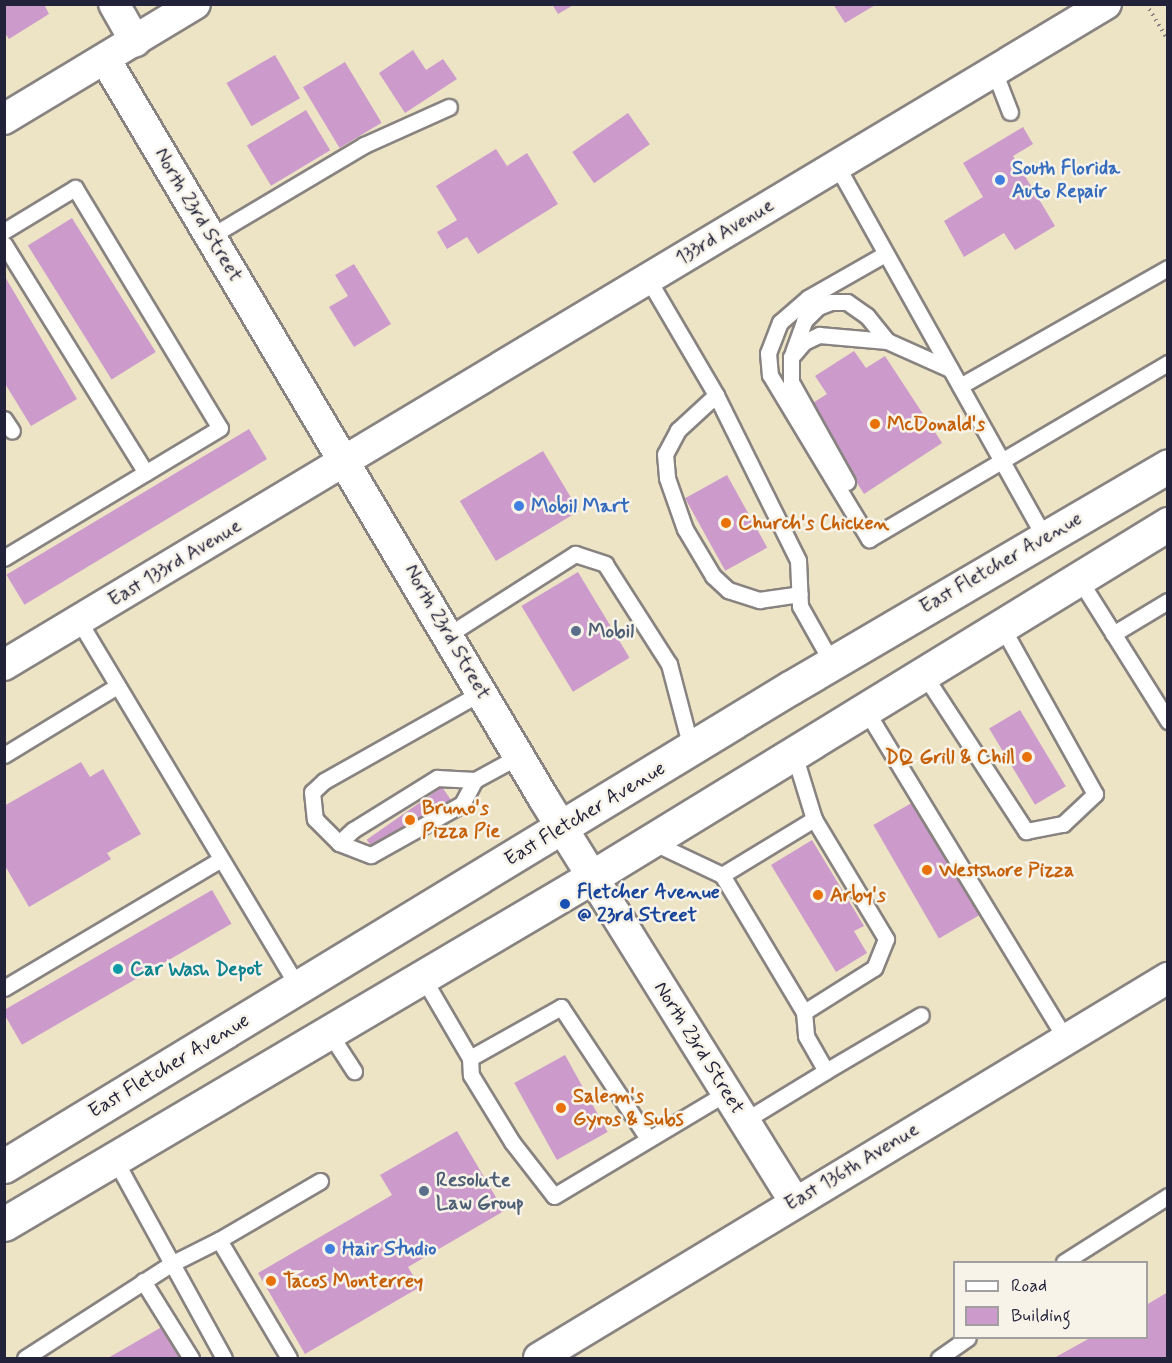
<!DOCTYPE html>
<html>
<head>
<meta charset="utf-8">
<style>
  body { margin:0 }
  #map { position:relative; width:1172px; height:1363px; overflow:hidden; background:#ede4c5; font-family:Mynerve,sans-serif }
  div>[style] { position:absolute }
  .building>* { inset:0; background:#cc9bcc; transform-origin:0 0 }
  .path>* { height:4px; margin-top:-2px; transform-origin:0; background:repeating-linear-gradient(90deg,#888380 0 1.5px,transparent 0 6px) }
  .roads { filter:drop-shadow(2px 0 #888380) drop-shadow(-2px 0 #888380) drop-shadow(0 2px #888380) drop-shadow(0 -2px #888380) }
  .service>* { height:15px; margin:-7.5px; padding:0 7.5px; transform-origin:7.5px; border-radius:7.5px; background:#fff }
  .minor>* { height:30px; margin:-15px; padding:0 15px; transform-origin:15px; border-radius:15px; background:#fff }
  .secondary>* { height:33px; margin:-16.5px; padding:0 16.5px; transform-origin:16.5px; border-radius:16.5px; background:#fff }
  .dots>* { width:16px; height:16px; translate:-50% -50%; box-sizing:border-box; border:3px solid #f7f3e8; border-radius:50% }
  span { translate:-50% -50%; white-space:nowrap; text-align:center; line-height:1.15; -webkit-text-stroke:5px #f7f3e8; paint-order:stroke }
  .shop-label { font-size:20px; color:#366cbe; font-weight:700 }
  .left { translate:0 -50%; text-align:left }
  .street-label { font-size:20px; color:#22223b }
  .food-label { font-size:20px; color:#c56008; font-weight:700 }
  .right { translate:-100% -50%; text-align:right }
  .service-label { font-size:20px; color:#4e5e75; font-weight:700 }
  .transit-label { font-size:20px; color:#164399; font-weight:700 }
  .culture-label { font-size:20px; color:#0d838f; font-weight:700 }
  .frame { position:absolute; inset:0; border:6px solid #22223b; pointer-events:none }
  .legend { position:absolute; left:953px; top:1261px; width:195px; height:78px; box-sizing:border-box; background:#f7f3e8; border:2px solid #a29fa3; margin:0; padding:8px 10px; list-style:none; font-size:18px; color:#22223b }
  .legend li { display:flex; align-items:center; gap:12px; height:30px }
  .legend b { width:30px; border:2px solid #a29fa3 }
</style>
</head>
<body>
<div id="map">
  <div class="building">
    <i style="clip-path:polygon(4px 4px,44px 4px,49px 14px,9px 39px,4px 32px)"></i>
    <i style="clip-path:polygon(552px 4px,575px 4px,558px 14px)"></i>
    <i style="clip-path:polygon(833px 4px,877px 4px,845px 23px)"></i>
    <i style="clip-path:polygon(413px 50px,426px 70px,443px 59px,457px 79px,405px 113px,379px 73px)"></i>
    <i style="left:275px;top:55px;width:50px;height:56px;rotate:60deg"></i>
    <i style="left:345px;top:62px;width:71px;height:49px;rotate:59deg"></i>
    <i style="left:306px;top:110px;width:47px;height:69px;rotate:59deg"></i>
    <i style="left:628px;top:113px;width:38px;height:68px;rotate:55deg"></i>
    <i style="clip-path:polygon(1023px 127px,1033px 144px,1013px 156px,1055px 226px,1015px 250px,1004px 233px,964px 257px,944px 221px,983px 197px,963px 163px)"></i>
    <i style="clip-path:polygon(496px 149px,507px 166px,527px 153px,558px 204px,478px 254px,467px 237px,447px 249px,437px 232px,457px 220px,436px 186px)"></i>
    <i style="left:72px;top:218px;width:158px;height:52px;rotate:58deg"></i>
    <i style="clip-path:polygon(354px 264px,391px 324px,354px 347px,329px 307px,348px 296px,335px 275px)"></i>
    <i style="clip-path:polygon(4px 275px,77px 399px,31px 426px,4px 382px)"></i>
    <i style="clip-path:polygon(854px 351px,866px 368px,885px 356px,942px 443px,864px 494px,808px 406px,827px 394px,815px 376px)"></i>
    <i style="left:249px;top:429px;width:35px;height:283px;rotate:59deg"></i>
    <i style="left:543px;top:451px;width:70px;height:97px;rotate:59deg"></i>
    <i style="left:727px;top:475px;width:83px;height:48px;rotate:61deg"></i>
    <i style="left:578px;top:572px;width:100px;height:66px;rotate:59deg"></i>
    <i style="left:1020px;top:710px;width:89px;height:36px;rotate:59deg"></i>
    <i style="clip-path:polygon(81px 762px,90px 777px,103px 769px,141px 834px,107px 853px,111px 859px,29px 907px,4px 864px,4px 806px)"></i>
    <i style="left:442px;top:787px;width:21px;height:92px;rotate:55deg"></i>
    <i style="left:915px;top:801px;width:131px;height:48px;rotate:60deg"></i>
    <i style="clip-path:polygon(812px 840px,864px 926px,854px 931px,867px 953px,836px 972px,771px 865px)"></i>
    <i style="left:212px;top:890px;width:39px;height:242px;rotate:60deg"></i>
    <i style="left:565px;top:1055px;width:88px;height:58px;rotate:61deg"></i>
    <i style="clip-path:polygon(457px 1131px,504px 1211px,408px 1267px,420px 1287px,305px 1354px,258px 1273px,392px 1195px,380px 1175px)"></i>
    <i style="clip-path:polygon(1168px 1292px,1168px 1358px,1054px 1358px,1090px 1338px,1146px 1338px,1146px 1305px)"></i>
    <i style="clip-path:polygon(167px 1324px,187px 1358px,108px 1358px)"></i>
  </div>
  <div class="path">
    <i style="left:1146px;top:4px;width:42px;rotate:58.6deg"></i>
  </div>
  <div class="roads">
    <div class="service">
      <i style="left:994px;top:71px;width:44px;rotate:68.7deg"></i>
      <i style="left:837px;top:166px;width:426px;rotate:60.8deg"></i>
      <i style="left:4px;top:231px;width:83px;rotate:-31.2deg"></i>
      <i style="left:75px;top:188px;width:280px;rotate:58.9deg"></i>
      <i style="left:220px;top:428px;width:252px;rotate:149deg"></i>
      <i style="left:211px;top:236px;width:178px;rotate:-30.7deg"></i>
      <i style="left:364px;top:145px;width:93px;rotate:-24.1deg"></i>
      <i style="left:4px;top:244px;width:269px;rotate:58.2deg"></i>
      <i style="left:885px;top:254px;width:89px;rotate:150.3deg"></i>
      <i style="left:808px;top:298px;width:37px;rotate:139deg"></i>
      <i style="left:780px;top:322px;width:33px;rotate:111deg"></i>
      <i style="left:768px;top:353px;width:22px;rotate:85deg"></i>
      <i style="left:770px;top:375px;width:192px;rotate:58.9deg"></i>
      <i style="left:869px;top:539px;width:347px;rotate:-30.5deg"></i>
      <i style="left:648px;top:279px;width:134px;rotate:59.6deg"></i>
      <i style="left:716px;top:395px;width:184px;rotate:63.6deg"></i>
      <i style="left:798px;top:560px;width:46px;rotate:87.5deg"></i>
      <i style="left:800px;top:606px;width:65px;rotate:60.7deg"></i>
      <i style="left:793px;top:352px;width:33px;rotate:-70deg"></i>
      <i style="left:804px;top:321px;width:20px;rotate:-45deg"></i>
      <i style="left:818px;top:307px;width:14px;rotate:-21deg"></i>
      <i style="left:831px;top:302px;width:16px"></i>
      <i style="left:847px;top:302px;width:24px;rotate:35deg"></i>
      <i style="left:867px;top:316px;width:32px;rotate:51deg"></i>
      <i style="left:960px;top:386px;width:239px;rotate:-29.6deg"></i>
      <i style="left:716px;top:395px;width:52px;rotate:137.4deg"></i>
      <i style="left:678px;top:430px;width:27px;rotate:118deg"></i>
      <i style="left:665px;top:454px;width:24px;rotate:85deg"></i>
      <i style="left:667px;top:478px;width:54px;rotate:70.6deg"></i>
      <i style="left:685px;top:529px;width:55px;rotate:59.2deg"></i>
      <i style="left:713px;top:576px;width:21px;rotate:43deg"></i>
      <i style="left:728px;top:590px;width:33px;rotate:18deg"></i>
      <i style="left:759px;top:600px;width:41px;rotate:-8.3deg"></i>
      <i style="left:4px;top:419px;width:14px;rotate:56deg"></i>
      <i style="left:847px;top:482px;width:115px;rotate:-119.2deg"></i>
      <i style="left:791px;top:382px;width:25px;rotate:-90deg"></i>
      <i style="left:791px;top:357px;width:20px;rotate:-49deg"></i>
      <i style="left:804px;top:342px;width:17px;rotate:-25deg"></i>
      <i style="left:819px;top:335px;width:68px;rotate:5deg"></i>
      <i style="left:887px;top:341px;width:69px;rotate:24deg"></i>
      <i style="left:1079px;top:579px;width:168px;rotate:57.9deg"></i>
      <i style="left:79px;top:621px;width:428px;rotate:59.1deg"></i>
      <i style="left:1113px;top:634px;width:64px;rotate:-31deg"></i>
      <i style="left:448px;top:635px;width:151px;rotate:-32.5deg"></i>
      <i style="left:575px;top:554px;width:32px;rotate:18deg"></i>
      <i style="left:605px;top:564px;width:119px;rotate:57.4deg"></i>
      <i style="left:669px;top:664px;width:87px;rotate:75.3deg"></i>
      <i style="left:923px;top:673px;width:189px;rotate:56.9deg"></i>
      <i style="left:1026px;top:831px;width:38px;rotate:-11deg"></i>
      <i style="left:1063px;top:824px;width:44px;rotate:-43.2deg"></i>
      <i style="left:1095px;top:794px;width:193px;rotate:-119.1deg"></i>
      <i style="left:482px;top:692px;width:181px;rotate:150.6deg"></i>
      <i style="left:324px;top:781px;width:16px;rotate:137deg"></i>
      <i style="left:312px;top:792px;width:27px;rotate:84deg"></i>
      <i style="left:315px;top:819px;width:34px;rotate:45deg"></i>
      <i style="left:339px;top:843px;width:34px;rotate:21deg"></i>
      <i style="left:371px;top:855px;width:104px;rotate:-29.3deg"></i>
      <i style="left:462px;top:804px;width:27px;rotate:-62deg"></i>
      <i style="left:475px;top:780px;width:50px;rotate:-28.6deg"></i>
      <i style="left:865px;top:709px;width:386px;rotate:58.7deg"></i>
      <i style="left:794px;top:754px;width:68px;rotate:72.9deg"></i>
      <i style="left:814px;top:819px;width:140px;rotate:59deg"></i>
      <i style="left:886px;top:939px;width:31px;rotate:112deg"></i>
      <i style="left:874px;top:968px;width:83px;rotate:147.8deg"></i>
      <i style="left:4px;top:755px;width:132px;rotate:-31.4deg"></i>
      <i style="left:650px;top:841px;width:80px;rotate:25.3deg"></i>
      <i style="left:722px;top:875px;width:160px;rotate:59.1deg"></i>
      <i style="left:804px;top:1012px;width:24px;rotate:85deg"></i>
      <i style="left:806px;top:1036px;width:40px;rotate:60.3deg"></i>
      <i style="left:826px;top:1071px;width:96px;rotate:148.6deg"></i>
      <i style="left:339px;top:843px;width:19px;rotate:-43deg"></i>
      <i style="left:353px;top:830px;width:99px;rotate:-31.8deg"></i>
      <i style="left:437px;top:778px;width:38px;rotate:3deg"></i>
      <i style="left:722px;top:875px;width:108px;rotate:-31.3deg"></i>
      <i style="left:422px;top:976px;width:95px;rotate:59.7deg"></i>
      <i style="left:4px;top:988px;width:252px;rotate:-30.7deg"></i>
      <i style="left:328px;top:1031px;width:48px;rotate:57deg"></i>
      <i style="left:826px;top:1071px;width:110px;rotate:-30.5deg"></i>
      <i style="left:647px;top:1137px;width:156px;rotate:-123.5deg"></i>
      <i style="left:561px;top:1007px;width:104px;rotate:150.7deg"></i>
      <i style="left:470px;top:1058px;width:17px;rotate:87deg"></i>
      <i style="left:471px;top:1075px;width:79px;rotate:58.5deg"></i>
      <i style="left:512px;top:1142px;width:68px;rotate:52.1deg"></i>
      <i style="left:554px;top:1196px;width:200px;rotate:-30.9deg"></i>
      <i style="left:114px;top:1158px;width:228px;rotate:61.2deg"></i>
      <i style="left:219px;top:1240px;width:117px;rotate:-30.3deg"></i>
      <i style="left:1064px;top:1262px;width:123px;rotate:-32.4deg"></i>
      <i style="left:143px;top:1281px;width:91px;rotate:58.1deg"></i>
      <i style="left:25px;top:1358px;width:174px;rotate:-32.8deg"></i>
      <i style="left:171px;top:1264px;width:54px;rotate:-26.6deg"></i>
      <i style="left:219px;top:1240px;width:137px;rotate:59.3deg"></i>
      <i style="left:939px;top:1358px;width:35px;rotate:-35deg"></i>
    </div>
    <div class="minor">
      <i style="left:114px;top:4px;width:43px;rotate:60.4deg"></i>
      <i style="left:105px;top:59px;width:860px;rotate:59.32deg"></i>
      <i style="left:544px;top:799px;width:475px;rotate:58.1deg"></i>
      <i style="left:4px;top:119px;width:223px;rotate:-31.1deg"></i>
      <i style="left:4px;top:665px;width:1285px;rotate:-30.96deg"></i>
      <i style="left:539px;top:1358px;width:735px;rotate:-31.14deg"></i>
    </div>
    <div class="secondary">
      <i style="left:4px;top:1166px;width:920px;rotate:-31.31deg"></i>
      <i style="left:790px;top:688px;width:438px;rotate:-30.4deg"></i>
      <i style="left:4px;top:1224px;width:683px;rotate:-30.55deg"></i>
      <i style="left:592px;top:877px;width:676px;rotate:-31.5deg"></i>
    </div>
  </div>
  <div class="dots">
    <i style="left:1000px;top:180px;background:#3f7fe0"></i>
    <i style="left:875px;top:424px;background:#e8710a"></i>
    <i style="left:519px;top:506px;background:#3f7fe0"></i>
    <i style="left:726px;top:523px;background:#e8710a"></i>
    <i style="left:576px;top:631px;background:#5c6f8a"></i>
    <i style="left:1027px;top:757px;background:#e8710a"></i>
    <i style="left:410px;top:820px;background:#e8710a"></i>
    <i style="left:927px;top:870px;background:#e8710a"></i>
    <i style="left:818px;top:895px;background:#e8710a"></i>
    <i style="left:565px;top:904px;background:#1a4fb4"></i>
    <i style="left:118px;top:969px;background:#0f9aa8"></i>
    <i style="left:561px;top:1108px;background:#e8710a"></i>
    <i style="left:424px;top:1191px;background:#5c6f8a"></i>
    <i style="left:330px;top:1249px;background:#3f7fe0"></i>
    <i style="left:271px;top:1281px;background:#e8710a"></i>
  </div>
  <div class="shop-label">
    <span class="left" style="left:1012px;top:180px">South Florida<br>Auto Repair</span>
    <span class="left" style="left:531px;top:506px">Mobil Mart</span>
    <span class="left" style="left:342px;top:1249px">Hair Studio</span>
  </div>
  <div class="street-label">
    <span style="left:198px;top:215px;rotate:59deg">North 23rd Street</span>
    <span style="left:725px;top:232px;rotate:-31deg">133rd Avenue</span>
    <span style="left:175px;top:563px;rotate:-31deg">East 133rd Avenue</span>
    <span style="left:1001px;top:563px;rotate:-30deg">East Fletcher Avenue</span>
    <span style="left:447px;top:632px;rotate:60deg">North 23rd Street</span>
    <span style="left:585px;top:814px;rotate:-31deg">East Fletcher Avenue</span>
    <span style="left:699px;top:1048px;rotate:58deg">North 23rd Street</span>
    <span style="left:169px;top:1066px;rotate:-31deg">East Fletcher Avenue</span>
    <span style="left:852px;top:1167px;rotate:-31deg">East 136th Avenue</span>
  </div>
  <div class="food-label">
    <span class="left" style="left:887px;top:424px">McDonald's</span>
    <span class="left" style="left:738px;top:523px">Church's Chicken</span>
    <span class="right" style="left:1015px;top:757px">DQ Grill &amp; Chill</span>
    <span class="left" style="left:422px;top:820px">Bruno's<br>Pizza Pie</span>
    <span class="left" style="left:939px;top:870px">Westshore Pizza</span>
    <span class="left" style="left:830px;top:895px">Arby's</span>
    <span class="left" style="left:573px;top:1108px">Salem's<br>Gyros &amp; Subs</span>
    <span class="left" style="left:283px;top:1281px">Tacos Monterrey</span>
  </div>
  <div class="service-label">
    <span class="left" style="left:588px;top:631px">Mobil</span>
    <span class="left" style="left:436px;top:1192px">Resolute<br>Law Group</span>
  </div>
  <div class="transit-label">
    <span class="left" style="left:577px;top:904px">Fletcher Avenue<br>@ 23rd Street</span>
  </div>
  <div class="culture-label">
    <span class="left" style="left:130px;top:969px">Car Wash Depot</span>
  </div>
  <div class="frame"></div>
  <ul class="legend">
  <li><b style="height:8px;background:#fff"></b>Road</li>
  <li><b style="height:16px;background:#cc9bcc"></b>Building</li>
  </ul>
</div>
</body>
</html>
